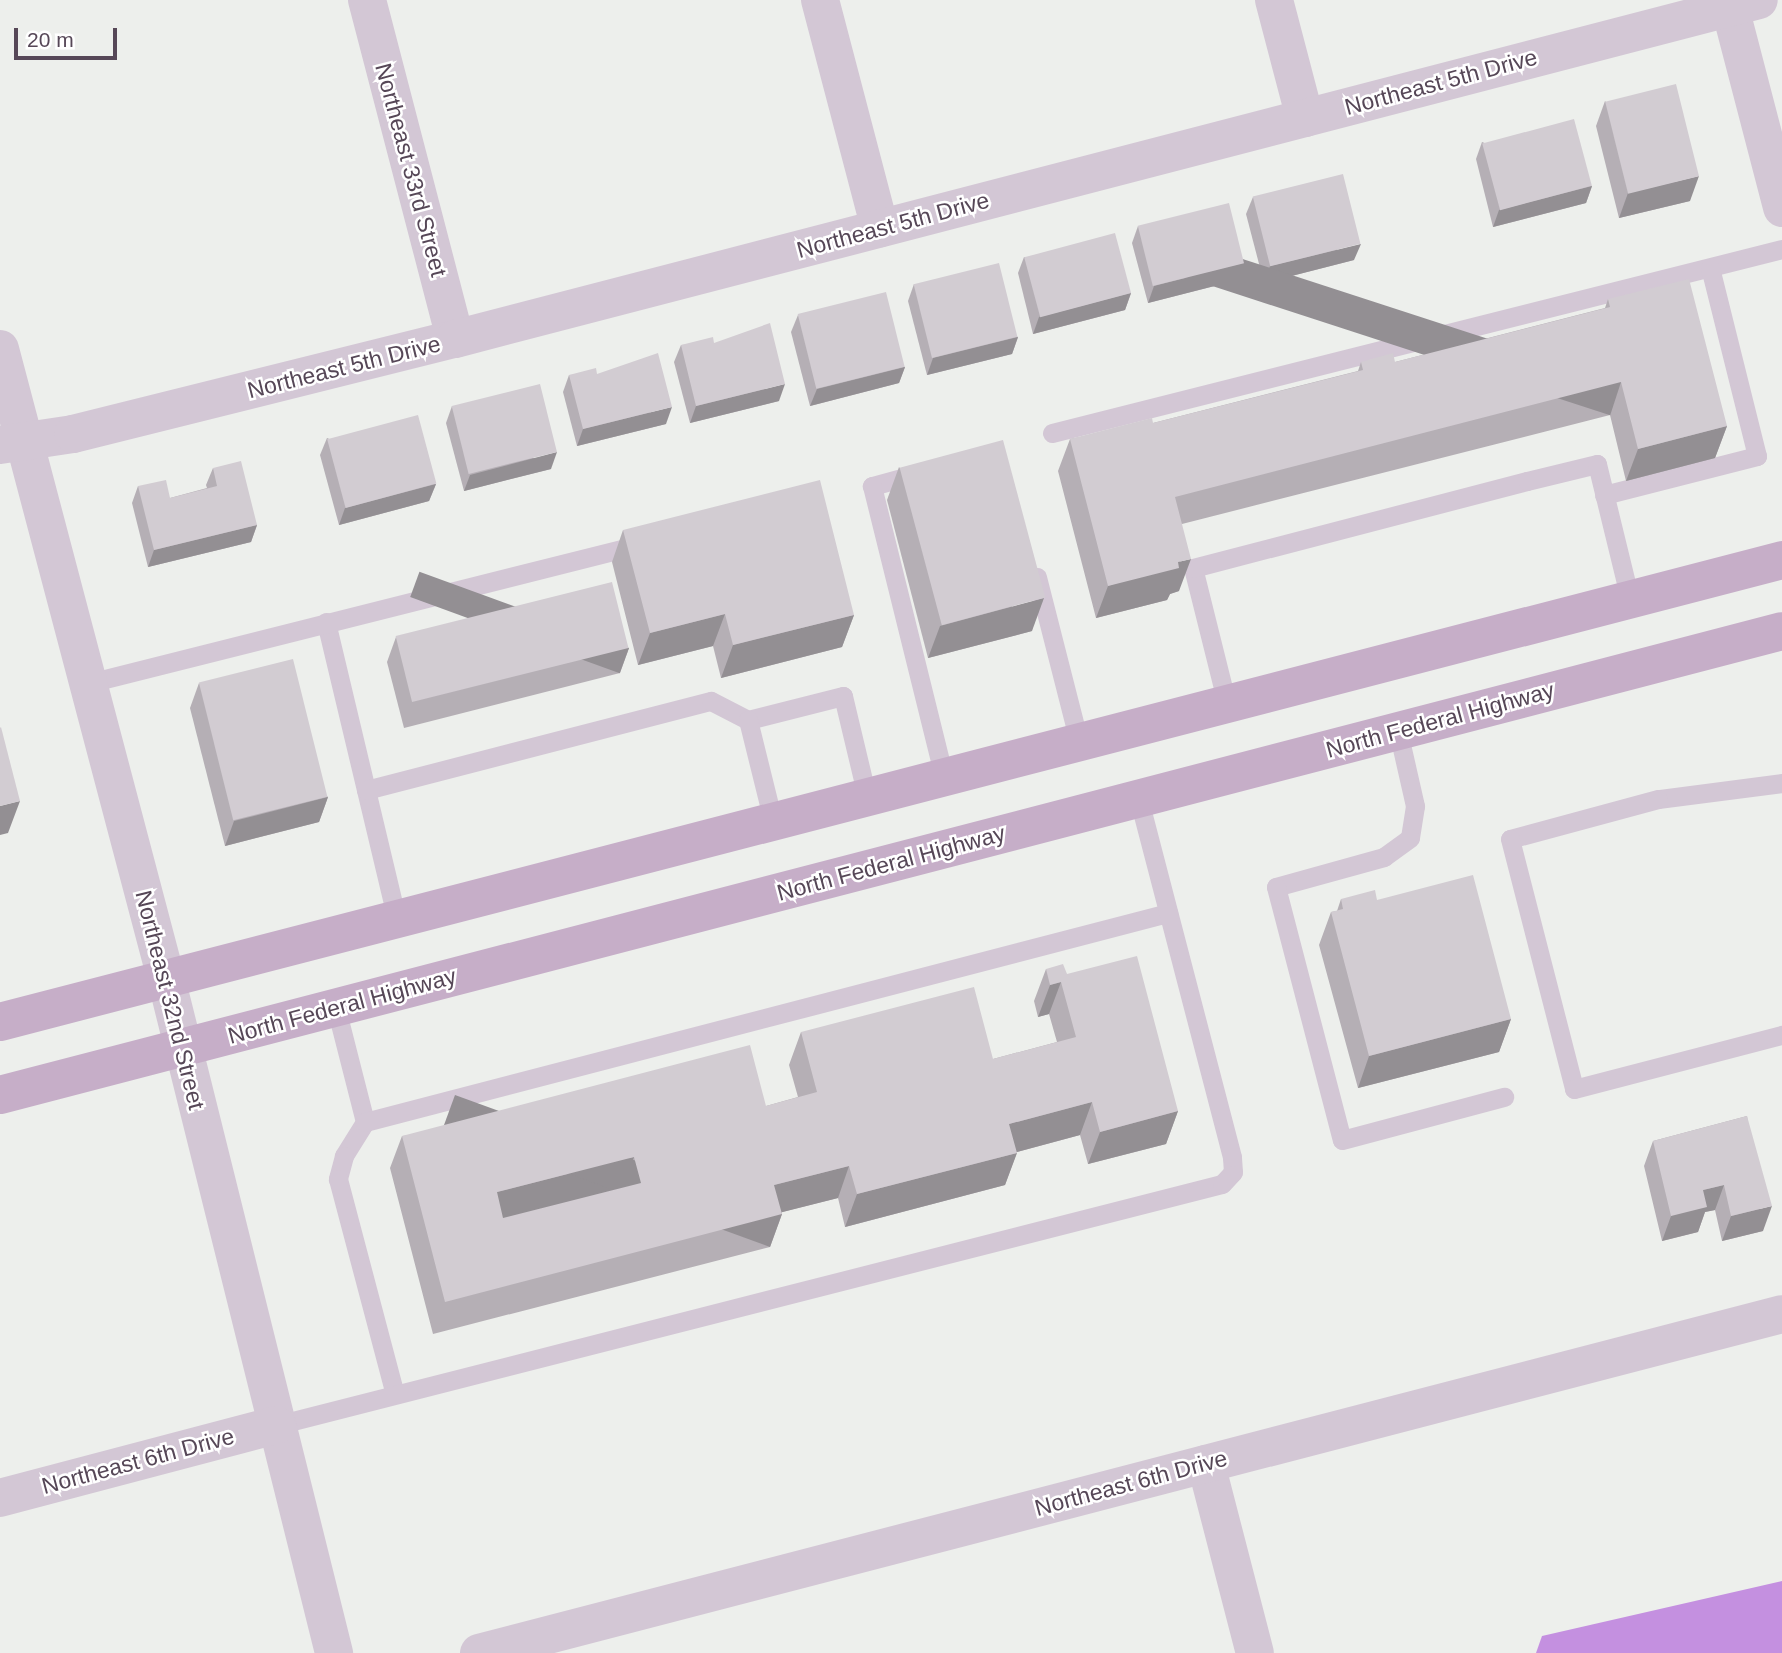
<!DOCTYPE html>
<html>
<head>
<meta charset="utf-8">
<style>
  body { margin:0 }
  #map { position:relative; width:1782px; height:1653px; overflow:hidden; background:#edefec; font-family:Helvetica,sans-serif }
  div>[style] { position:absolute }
  .water>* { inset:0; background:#c490e0 }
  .lane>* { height:19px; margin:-9.5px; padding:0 9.5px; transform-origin:9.5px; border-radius:9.5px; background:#d3c7d5 }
  .street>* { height:38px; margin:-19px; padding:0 19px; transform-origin:19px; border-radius:19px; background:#d3c7d5 }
  .primary>* { height:38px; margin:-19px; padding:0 19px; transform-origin:19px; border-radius:19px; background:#c6aec8 }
  .wall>* { inset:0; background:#b5afb5 }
  .shaded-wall>* { inset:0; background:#938f93; transform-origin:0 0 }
  .building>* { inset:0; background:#d2ccd2; transform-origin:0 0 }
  span { translate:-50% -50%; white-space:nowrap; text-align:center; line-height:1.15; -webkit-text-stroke:5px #fff; paint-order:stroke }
  .street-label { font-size:23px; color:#564757 }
  .scale { position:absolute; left:14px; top:28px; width:103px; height:32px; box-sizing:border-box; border:4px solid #564757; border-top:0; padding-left:9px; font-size:21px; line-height:24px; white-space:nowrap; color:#564757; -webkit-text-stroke:5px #fff; paint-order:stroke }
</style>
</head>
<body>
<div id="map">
  <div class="water">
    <i style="clip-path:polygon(1782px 1581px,1782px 1653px,1536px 1653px,1542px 1636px)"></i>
  </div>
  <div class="lane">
    <i style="left:1052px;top:433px;width:753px;rotate:-14.15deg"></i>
    <i style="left:920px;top:473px;width:50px;rotate:164.8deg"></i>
    <i style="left:872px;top:486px;width:300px;rotate:76.1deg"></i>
    <i style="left:1604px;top:495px;width:158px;rotate:-14.3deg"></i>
    <i style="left:1757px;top:456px;width:194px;rotate:-104deg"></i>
    <i style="left:1037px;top:577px;width:170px;rotate:75.7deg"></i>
    <i style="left:326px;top:622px;width:305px;rotate:76.6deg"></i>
    <i style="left:89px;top:683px;width:569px;rotate:-14.13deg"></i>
    <i style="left:1227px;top:704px;width:140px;rotate:-104deg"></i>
    <i style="left:1193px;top:568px;width:345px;rotate:-14.6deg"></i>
    <i style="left:1527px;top:481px;width:72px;rotate:-13.7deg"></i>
    <i style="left:1597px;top:464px;width:139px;rotate:76.3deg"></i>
    <i style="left:748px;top:720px;width:98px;rotate:-14.2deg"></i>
    <i style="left:843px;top:696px;width:104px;rotate:76.6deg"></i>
    <i style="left:1398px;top:731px;width:77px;rotate:77.2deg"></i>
    <i style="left:1415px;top:806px;width:32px;rotate:99deg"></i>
    <i style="left:1410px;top:838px;width:32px;rotate:144deg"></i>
    <i style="left:1384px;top:857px;width:112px;rotate:164.5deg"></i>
    <i style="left:1276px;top:887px;width:261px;rotate:75.4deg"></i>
    <i style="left:1342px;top:1140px;width:168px;rotate:-14.9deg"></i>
    <i style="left:1782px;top:783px;width:125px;rotate:172.6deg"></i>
    <i style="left:1658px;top:799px;width:153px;rotate:164.9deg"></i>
    <i style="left:1510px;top:839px;width:258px;rotate:75.6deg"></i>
    <i style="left:1574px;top:1089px;width:215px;rotate:-14.6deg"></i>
    <i style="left:366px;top:790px;width:356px;rotate:-14.5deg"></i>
    <i style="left:711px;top:701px;width:42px;rotate:27.2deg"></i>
    <i style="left:748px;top:720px;width:104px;rotate:76.1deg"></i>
    <i style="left:336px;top:1008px;width:118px;rotate:75.7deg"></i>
    <i style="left:365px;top:1122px;width:40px;rotate:122deg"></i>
    <i style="left:344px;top:1156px;width:24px;rotate:105deg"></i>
    <i style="left:338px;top:1179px;width:222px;rotate:75.2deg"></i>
    <i style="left:365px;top:1122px;width:830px;rotate:-14.59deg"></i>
    <i style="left:277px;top:1425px;width:975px;rotate:-14.31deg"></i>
    <i style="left:1222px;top:1184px;width:16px;rotate:-47deg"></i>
    <i style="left:1233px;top:1172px;width:15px;rotate:-94deg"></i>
    <i style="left:1232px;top:1157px;width:370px;rotate:-104.6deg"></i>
  </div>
  <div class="street">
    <i style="left:367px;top:0;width:350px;rotate:75.4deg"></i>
    <i style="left:820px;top:0;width:236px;rotate:75.3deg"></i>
    <i style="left:1274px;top:0;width:122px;rotate:75.3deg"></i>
    <i style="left:1728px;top:0;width:215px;rotate:75.4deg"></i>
    <i style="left:0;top:349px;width:651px;rotate:75.22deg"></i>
    <i style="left:166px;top:978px;width:696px;rotate:76.02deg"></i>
    <i style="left:0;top:445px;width:74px;rotate:-8.6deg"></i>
    <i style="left:73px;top:434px;width:394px;rotate:-14deg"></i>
    <i style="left:455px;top:339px;width:1347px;rotate:-14.57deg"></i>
    <i style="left:1206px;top:1464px;width:195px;rotate:75.5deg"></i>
    <i style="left:0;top:1498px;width:286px;rotate:-14.8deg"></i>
    <i style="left:479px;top:1653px;width:1346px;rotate:-14.58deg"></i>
  </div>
  <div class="primary">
    <i style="left:0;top:1022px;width:1841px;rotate:-14.53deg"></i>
    <i style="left:0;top:1095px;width:1841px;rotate:-14.59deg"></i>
  </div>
  <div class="wall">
    <i style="clip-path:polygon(1605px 101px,1690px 201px,1619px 218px,1596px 126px)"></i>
    <i style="clip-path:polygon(1482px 142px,1592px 186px,1586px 203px,1493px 227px,1476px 159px)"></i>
    <i style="clip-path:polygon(1253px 197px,1354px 260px,1264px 283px,1246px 214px)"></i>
    <i style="clip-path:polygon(1138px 226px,1238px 280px,1148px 303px,1132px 243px)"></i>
    <i style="clip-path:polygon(1024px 257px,1131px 293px,1125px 310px,1033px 334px,1018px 273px)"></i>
    <i style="clip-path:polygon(914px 284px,1018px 337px,1012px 354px,927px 375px,908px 301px)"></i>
    <i style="clip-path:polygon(1608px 299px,1727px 426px,1715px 458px,1626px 481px,1610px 415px,1182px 524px,1179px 591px,1170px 594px,1167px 600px,1096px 618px,1058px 471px,1070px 439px,1153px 423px,1358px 371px,1361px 362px,1395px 362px,1605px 308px)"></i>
    <i style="clip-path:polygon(798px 315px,905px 367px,899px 383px,810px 406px,791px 332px)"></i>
    <i style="clip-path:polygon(714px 343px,779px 401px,690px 423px,674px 362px,681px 345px)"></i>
    <i style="clip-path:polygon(597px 374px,666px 424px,577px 446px,563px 392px,569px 375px)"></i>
    <i style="clip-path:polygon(452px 406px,551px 469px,464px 491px,446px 423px)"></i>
    <i style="clip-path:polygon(327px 438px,436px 484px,429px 501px,339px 525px,320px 455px)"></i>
    <i style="clip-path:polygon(899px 467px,1032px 631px,928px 658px,887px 500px)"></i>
    <i style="clip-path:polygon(213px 468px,257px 525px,251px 542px,148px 567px,132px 503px,138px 486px,170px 498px,207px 488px,206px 485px)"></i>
    <i style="clip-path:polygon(623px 530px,854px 615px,842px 647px,721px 678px,713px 646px,638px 665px,612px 562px)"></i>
    <i style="clip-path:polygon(396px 637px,629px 648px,620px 673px,404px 728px,387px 662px)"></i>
    <i style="clip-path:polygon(199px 683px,328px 797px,319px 822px,225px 846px,190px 708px)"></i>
    <i style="clip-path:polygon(1341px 899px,1377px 900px,1511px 1019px,1499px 1052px,1358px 1088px,1319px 945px,1331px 912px,1337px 911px)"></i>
    <i style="clip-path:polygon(1046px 969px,1067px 974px,1178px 1111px,1166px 1144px,1088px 1164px,1080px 1135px,1017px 1152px,1005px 1185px,845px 1227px,838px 1198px,782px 1212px,782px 1214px,770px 1247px,433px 1334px,390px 1168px,402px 1136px,766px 1106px,798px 1097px,789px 1065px,801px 1032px,993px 1059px,1057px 1042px,1049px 1014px,1038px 1017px,1034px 1001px)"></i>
    <i style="clip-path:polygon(1747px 1116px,1763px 1231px,1722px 1241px,1715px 1210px,1705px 1212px,1698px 1232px,1662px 1241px,1644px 1166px,1653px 1141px)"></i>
  </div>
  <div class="shaded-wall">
    <i style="clip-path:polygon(1699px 176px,1690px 201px,1619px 218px,1628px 193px)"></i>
    <i style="clip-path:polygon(1592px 186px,1586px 203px,1493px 227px,1499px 210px)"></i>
    <i style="clip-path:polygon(1361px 244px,1354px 260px,1264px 283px,1270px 266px)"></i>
    <i style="clip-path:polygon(1244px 263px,1238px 280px,1148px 303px,1154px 286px)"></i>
    <i style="clip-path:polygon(1131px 293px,1125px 310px,1033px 334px,1039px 317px)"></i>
    <i style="clip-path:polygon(1018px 337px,1012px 354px,927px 375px,933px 358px)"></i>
    <i style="clip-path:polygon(905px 367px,899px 383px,810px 406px,817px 389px)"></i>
    <i style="left:1621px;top:382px;width:35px;height:461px;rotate:108deg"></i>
    <i style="clip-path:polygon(785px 384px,779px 401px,690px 423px,696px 406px)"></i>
    <i style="clip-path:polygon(672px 407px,666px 424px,577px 446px,583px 429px)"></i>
    <i style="clip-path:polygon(1727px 426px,1715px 458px,1626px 481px,1638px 449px)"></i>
    <i style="clip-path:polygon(557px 452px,551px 469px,464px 491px,470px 475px)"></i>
    <i style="clip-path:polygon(436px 484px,429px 501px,339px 525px,345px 508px)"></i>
    <i style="clip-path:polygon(257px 525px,251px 542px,148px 567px,154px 550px)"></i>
    <i style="clip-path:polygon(1191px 559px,1179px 591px,1170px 594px,1167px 600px,1096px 618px,1108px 586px,1178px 562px)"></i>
    <i style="clip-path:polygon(1044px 598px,1032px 631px,928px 658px,940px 626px)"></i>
    <i style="clip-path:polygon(725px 614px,713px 646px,638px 665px,650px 633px)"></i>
    <i style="clip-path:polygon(854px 615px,842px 647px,721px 678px,733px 645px)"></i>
    <i style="left:629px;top:648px;width:27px;height:223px;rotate:110deg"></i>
    <i style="clip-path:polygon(328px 797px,319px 822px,225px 846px,234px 821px)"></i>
    <i style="clip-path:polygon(20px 801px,8px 833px,0 835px,0 806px)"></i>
    <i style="clip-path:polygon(1061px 982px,1049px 1014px,1038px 1017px,1050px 985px)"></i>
    <i style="clip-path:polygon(1511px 1019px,1499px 1052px,1358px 1088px,1369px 1056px)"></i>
    <i style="clip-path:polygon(1092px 1102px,1080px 1135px,998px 1157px,1009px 1124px)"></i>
    <i style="clip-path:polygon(1178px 1111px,1166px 1144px,1088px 1164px,1100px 1132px)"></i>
    <i style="clip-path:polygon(1017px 1153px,1005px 1185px,845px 1227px,857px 1194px)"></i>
    <i style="clip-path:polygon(634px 1157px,622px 1189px,485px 1225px,497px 1192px)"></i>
    <i style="clip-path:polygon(849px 1166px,838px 1198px,763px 1217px,774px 1185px)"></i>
    <i style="clip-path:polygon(1724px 1185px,1715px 1210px,1705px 1212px,1698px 1232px,1662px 1241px,1671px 1216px,1703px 1190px)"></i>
    <i style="clip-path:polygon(1772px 1206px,1763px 1231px,1722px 1241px,1731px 1216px)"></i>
    <i style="left:782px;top:1214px;width:35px;height:348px;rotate:110deg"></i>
  </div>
  <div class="building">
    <i style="left:1676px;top:84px;width:95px;height:73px;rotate:76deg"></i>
    <i style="left:1574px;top:119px;width:69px;height:95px;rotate:75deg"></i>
    <i style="left:1343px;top:174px;width:72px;height:93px;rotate:76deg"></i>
    <i style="left:1229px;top:203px;width:62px;height:94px;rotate:76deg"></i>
    <i style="left:1115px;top:233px;width:62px;height:94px;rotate:75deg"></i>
    <i style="left:999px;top:263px;width:76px;height:88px;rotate:76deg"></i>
    <i style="clip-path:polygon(1689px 279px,1727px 426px,1638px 449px,1621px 382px,1175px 497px,1191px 559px,1178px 562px,1179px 568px,1108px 586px,1070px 439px,1152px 418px,1153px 423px,1363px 370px,1361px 362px,1393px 353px,1395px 362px,1610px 307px,1608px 299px)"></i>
    <i style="left:886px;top:292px;width:77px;height:91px;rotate:76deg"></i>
    <i style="clip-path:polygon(770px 323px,785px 384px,696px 406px,681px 345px,713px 337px,714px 343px)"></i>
    <i style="clip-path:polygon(658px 353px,672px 407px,583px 429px,569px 375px,596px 368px,597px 374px)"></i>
    <i style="left:540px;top:384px;width:70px;height:91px;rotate:76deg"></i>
    <i style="left:418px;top:415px;width:71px;height:94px;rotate:75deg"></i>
    <i style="left:1003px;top:440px;width:163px;height:107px;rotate:75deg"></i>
    <i style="clip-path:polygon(241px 461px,257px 525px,154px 550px,138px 486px,166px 480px,170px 498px,217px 486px,213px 468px)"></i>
    <i style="clip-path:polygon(820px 480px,854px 615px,733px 645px,725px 614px,650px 633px,623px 530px)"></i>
    <i style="left:612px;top:582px;width:68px;height:223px;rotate:76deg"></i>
    <i style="left:293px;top:659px;width:142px;height:97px;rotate:76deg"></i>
    <i style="clip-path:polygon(1px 727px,20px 801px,0 806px,0 728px)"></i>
    <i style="clip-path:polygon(1473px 875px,1511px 1019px,1369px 1056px,1331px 912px,1343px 909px,1341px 899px,1375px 890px,1377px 900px)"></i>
    <i style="clip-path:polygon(evenodd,1137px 956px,1178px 1111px,1100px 1132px,1092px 1102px,1009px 1124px,1017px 1153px,857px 1194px,849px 1166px,774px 1185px,782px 1214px,445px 1302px,402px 1136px,750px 1045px,766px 1106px,817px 1092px,801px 1032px,974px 987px,993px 1059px,1076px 1037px,1061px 982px,1050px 985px,1046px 969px,1063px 964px,1067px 974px,1137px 956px,634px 1157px,641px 1183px,503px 1218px,497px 1192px,634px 1157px)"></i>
    <i style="clip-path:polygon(1747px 1116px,1772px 1206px,1731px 1216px,1724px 1185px,1703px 1190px,1707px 1207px,1671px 1216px,1653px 1141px)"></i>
  </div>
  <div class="street-label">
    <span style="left:1441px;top:82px;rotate:-15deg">Northeast 5th Drive</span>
    <span style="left:411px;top:170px;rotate:75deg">Northeast 33rd Street</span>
    <span style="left:893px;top:225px;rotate:-15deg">Northeast 5th Drive</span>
    <span style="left:344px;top:367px;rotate:-14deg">Northeast 5th Drive</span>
    <span style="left:1440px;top:720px;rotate:-15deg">North Federal Highway</span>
    <span style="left:891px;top:863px;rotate:-15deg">North Federal Highway</span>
    <span style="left:170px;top:1000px;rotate:76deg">Northeast 32nd Street</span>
    <span style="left:342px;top:1006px;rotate:-15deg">North Federal Highway</span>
    <span style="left:138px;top:1461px;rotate:-15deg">Northeast 6th Drive</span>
    <span style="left:1131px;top:1483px;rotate:-15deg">Northeast 6th Drive</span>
  </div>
  <div class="scale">20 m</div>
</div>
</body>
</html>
